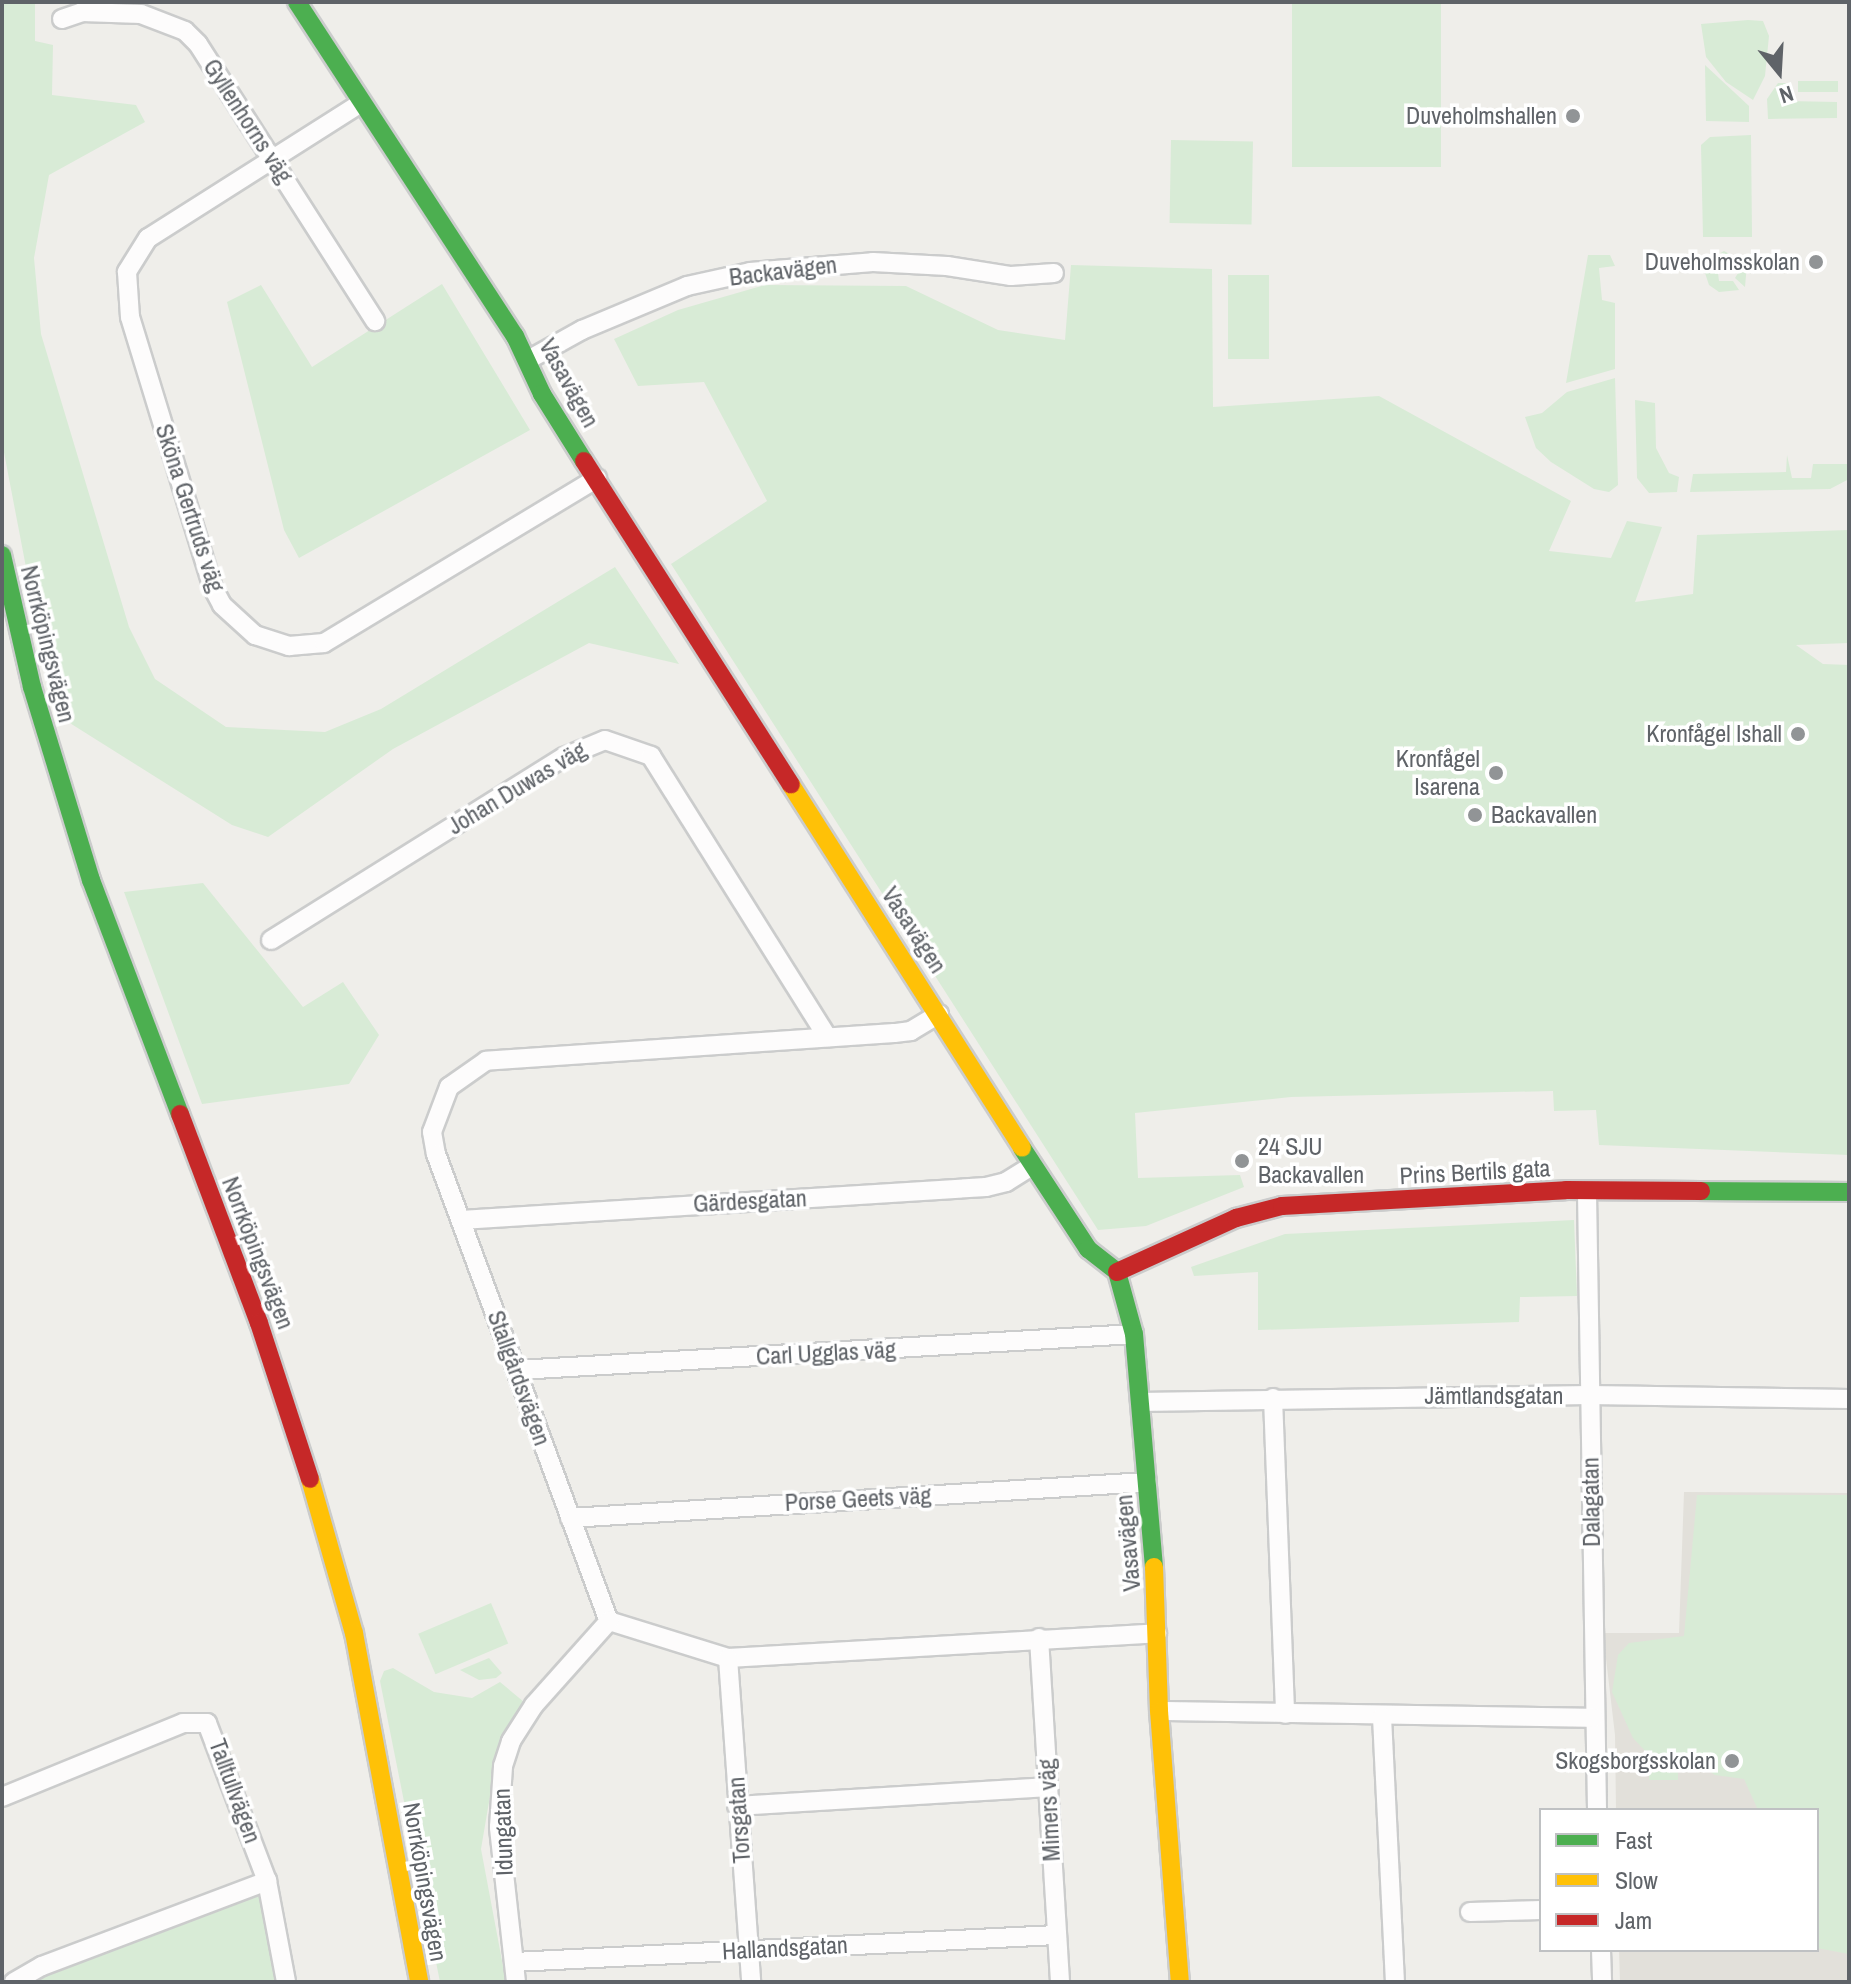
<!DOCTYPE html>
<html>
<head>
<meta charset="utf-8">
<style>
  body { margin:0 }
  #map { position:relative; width:1851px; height:1984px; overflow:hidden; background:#efeeea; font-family:"Archivo Narrow",sans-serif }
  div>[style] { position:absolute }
  .education>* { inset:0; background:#e2e0da }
  .green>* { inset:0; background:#d8ebd6; transform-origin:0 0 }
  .roads { filter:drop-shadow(2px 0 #cbcccc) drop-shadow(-2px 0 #cbcccc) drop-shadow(0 2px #cbcccc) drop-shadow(0 -2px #cbcccc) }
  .street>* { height:18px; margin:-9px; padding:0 9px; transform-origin:9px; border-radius:9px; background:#fdfcfc }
  .fast>* { height:18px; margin:-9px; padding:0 9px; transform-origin:9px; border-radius:9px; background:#4caf50 }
  .slow>* { height:18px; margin:-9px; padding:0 9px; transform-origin:9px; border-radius:9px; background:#ffc107 }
  .jam>* { height:18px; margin:-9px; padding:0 9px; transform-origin:9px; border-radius:9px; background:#c62828 }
  .dots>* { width:22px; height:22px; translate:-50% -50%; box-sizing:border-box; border:4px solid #fff; border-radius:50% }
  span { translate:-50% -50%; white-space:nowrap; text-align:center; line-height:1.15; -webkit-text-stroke:7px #fff; paint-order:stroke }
  .poi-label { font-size:24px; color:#5f6368 }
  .right { translate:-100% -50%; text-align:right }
  .left { translate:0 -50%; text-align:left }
  .street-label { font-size:24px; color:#5f6368 }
  .frame { position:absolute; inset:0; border:4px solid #5f6368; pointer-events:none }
  .legend { position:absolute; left:1539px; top:1808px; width:280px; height:144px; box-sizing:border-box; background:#fff; border:2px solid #bfc1c3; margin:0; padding:10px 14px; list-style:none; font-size:24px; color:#5f6368 }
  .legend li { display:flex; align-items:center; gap:16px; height:40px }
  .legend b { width:40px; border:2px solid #bfc1c3 }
  .north { position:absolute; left:1739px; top:32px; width:80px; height:80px; -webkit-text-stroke:6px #fff; paint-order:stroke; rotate:162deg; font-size:22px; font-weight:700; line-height:32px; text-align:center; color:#5f6368 }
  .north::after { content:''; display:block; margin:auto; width:28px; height:36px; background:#5f6368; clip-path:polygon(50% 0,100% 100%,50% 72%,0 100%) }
</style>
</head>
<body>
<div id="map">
  <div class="education">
    <i style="clip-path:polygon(1684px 1492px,1849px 1493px,1849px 1982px,1620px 1982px,1619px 1950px,1817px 1950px,1817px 1810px,1616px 1810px,1615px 1735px,1603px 1633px,1679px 1633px)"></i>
  </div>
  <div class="green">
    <i style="clip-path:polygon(2px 2px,35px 2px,35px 41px,53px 45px,52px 95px,136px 105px,145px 122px,49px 175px,34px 258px,41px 334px,129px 627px,155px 679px,226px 727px,325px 732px,381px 709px,615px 567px,679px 664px,589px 643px,393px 749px,268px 837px,232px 825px,65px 720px,34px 609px,2px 442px)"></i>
    <i style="left:1292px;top:2px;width:149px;height:165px"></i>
    <i style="clip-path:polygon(1748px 20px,1763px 21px,1769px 36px,1765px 76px,1753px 100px,1726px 82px,1706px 57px,1701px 24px)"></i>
    <i style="clip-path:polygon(1705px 65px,1749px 106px,1749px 122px,1706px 121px)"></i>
    <i style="left:1838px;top:81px;width:11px;height:40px;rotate:90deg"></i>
    <i style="clip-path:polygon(1778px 83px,1786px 83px,1787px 101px,1837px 102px,1837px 118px,1768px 119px,1767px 99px)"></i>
    <i style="clip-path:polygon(1751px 135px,1752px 237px,1703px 237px,1701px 145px,1710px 137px)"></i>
    <i style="left:1171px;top:140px;width:82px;height:83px;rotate:1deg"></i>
    <i style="clip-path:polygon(1724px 251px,1747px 264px,1745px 287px,1735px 278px,1740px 270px,1735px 261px,1720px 261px,1717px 255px)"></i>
    <i style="clip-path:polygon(1588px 255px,1610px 255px,1615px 266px,1599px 268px,1602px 300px,1615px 303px,1615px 369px,1566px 383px)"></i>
    <i style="clip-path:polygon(1710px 259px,1717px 265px,1719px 281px,1733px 281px,1739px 290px,1719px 292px,1709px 285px,1704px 270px)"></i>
    <i style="clip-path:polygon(1071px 265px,1212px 269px,1213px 407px,1379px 396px,1571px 501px,1549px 551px,1611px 558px,1627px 521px,1662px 527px,1635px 602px,1693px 594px,1697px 535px,1849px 530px,1849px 643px,1796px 645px,1823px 664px,1849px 665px,1849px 1155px,1599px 1145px,1596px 1110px,1554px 1111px,1553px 1091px,1291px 1097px,1135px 1113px,1138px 1178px,1240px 1175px,1244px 1187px,1146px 1226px,1098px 1230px,671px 564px,767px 501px,704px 382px,638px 386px,614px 339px,678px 310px,765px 285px,906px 286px,998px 330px,1065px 340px)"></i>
    <i style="left:1228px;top:275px;width:41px;height:84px"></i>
    <i style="clip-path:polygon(442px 284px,530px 430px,299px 558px,284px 530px,227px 302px,261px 285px,312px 367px)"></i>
    <i style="clip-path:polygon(1615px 378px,1618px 485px,1609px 492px,1594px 489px,1551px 462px,1536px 448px,1525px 417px,1542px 413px,1567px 392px)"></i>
    <i style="clip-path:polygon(1635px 400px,1655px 403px,1656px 448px,1669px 473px,1679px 477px,1677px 492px,1649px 493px,1637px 478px)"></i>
    <i style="clip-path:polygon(1787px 455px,1792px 478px,1811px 478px,1813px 464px,1849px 464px,1849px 479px,1830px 489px,1690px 492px,1693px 474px,1786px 472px)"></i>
    <i style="clip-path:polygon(203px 883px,303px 1007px,343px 982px,379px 1035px,349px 1084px,202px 1104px,124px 892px)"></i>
    <i style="clip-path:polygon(1574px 1220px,1577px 1296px,1520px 1297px,1519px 1322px,1258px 1330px,1258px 1272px,1194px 1276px,1191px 1267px,1285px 1234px)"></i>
    <i style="clip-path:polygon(1697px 1495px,1849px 1495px,1849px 1954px,1817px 1948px,1817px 1810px,1758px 1810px,1744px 1779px,1715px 1775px,1689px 1758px,1650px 1756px,1633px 1738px,1612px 1692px,1618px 1655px,1629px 1643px,1684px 1636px)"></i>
    <i style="left:491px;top:1603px;width:44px;height:79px;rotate:67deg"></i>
    <i style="clip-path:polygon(489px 1658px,502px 1673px,496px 1678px,479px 1680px,460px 1670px)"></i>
    <i style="clip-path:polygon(393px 1668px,434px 1692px,472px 1698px,500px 1682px,524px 1702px,497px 1755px,481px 1849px,506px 1982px,440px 1982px,380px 1681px,384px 1671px)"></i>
    <i style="left:1649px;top:1761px;width:29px;height:19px"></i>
    <i style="clip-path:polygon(262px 1894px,276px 1982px,24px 1982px,45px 1972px)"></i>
  </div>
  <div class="roads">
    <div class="street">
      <i style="left:62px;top:19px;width:21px;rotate:-19deg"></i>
      <i style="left:82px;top:12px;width:59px;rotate:1.9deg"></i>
      <i style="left:141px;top:14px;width:47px;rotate:21.1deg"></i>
      <i style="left:185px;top:31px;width:18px;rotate:45deg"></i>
      <i style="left:198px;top:44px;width:329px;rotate:57.4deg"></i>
      <i style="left:361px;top:103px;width:252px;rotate:147.6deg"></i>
      <i style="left:148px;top:238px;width:40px;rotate:122deg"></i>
      <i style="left:127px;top:272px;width:45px;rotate:86.2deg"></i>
      <i style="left:130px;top:317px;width:281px;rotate:73deg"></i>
      <i style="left:212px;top:586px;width:21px;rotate:62deg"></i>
      <i style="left:222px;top:605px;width:45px;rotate:42.3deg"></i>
      <i style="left:255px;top:635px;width:36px;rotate:18deg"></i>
      <i style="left:289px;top:646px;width:35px;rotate:-5deg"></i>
      <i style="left:324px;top:643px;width:319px;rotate:-31.1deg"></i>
      <i style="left:528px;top:360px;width:62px;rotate:-29.1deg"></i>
      <i style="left:582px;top:330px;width:114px;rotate:-22.7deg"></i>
      <i style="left:687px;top:286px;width:65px;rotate:-12.5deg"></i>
      <i style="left:750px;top:272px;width:123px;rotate:-4.6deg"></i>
      <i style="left:873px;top:262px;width:74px;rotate:3.1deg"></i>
      <i style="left:947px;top:266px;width:65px;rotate:8.9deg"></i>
      <i style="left:1011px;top:276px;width:43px;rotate:-4deg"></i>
      <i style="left:271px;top:940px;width:345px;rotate:-32deg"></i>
      <i style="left:564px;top:757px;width:44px;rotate:-22.5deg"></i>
      <i style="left:605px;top:740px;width:49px;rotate:19.2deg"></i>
      <i style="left:651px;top:756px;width:332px;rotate:57.9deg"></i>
      <i style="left:939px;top:1014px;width:33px;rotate:149deg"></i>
      <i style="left:911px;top:1031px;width:17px;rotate:173deg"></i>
      <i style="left:894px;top:1033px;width:409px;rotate:176.1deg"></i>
      <i style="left:486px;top:1061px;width:45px;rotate:144.9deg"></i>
      <i style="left:449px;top:1087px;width:48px;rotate:110.7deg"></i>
      <i style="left:432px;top:1132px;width:22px;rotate:80deg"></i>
      <i style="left:436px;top:1154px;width:498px;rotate:69.7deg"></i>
      <i style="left:609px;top:1621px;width:125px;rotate:17.3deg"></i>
      <i style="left:728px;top:1658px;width:430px;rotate:-3.3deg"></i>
      <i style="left:1587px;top:1193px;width:617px;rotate:89.07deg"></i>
      <i style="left:461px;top:1220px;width:526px;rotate:-3.6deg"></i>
      <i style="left:986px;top:1187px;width:21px;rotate:-14deg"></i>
      <i style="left:1006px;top:1182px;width:32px;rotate:-32deg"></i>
      <i style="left:518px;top:1370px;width:617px;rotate:-3.34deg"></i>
      <i style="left:1273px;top:1398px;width:316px;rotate:87.8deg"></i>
      <i style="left:1140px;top:1402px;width:449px;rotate:-0.9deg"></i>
      <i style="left:1589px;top:1395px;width:260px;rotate:0.9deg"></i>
      <i style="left:570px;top:1518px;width:578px;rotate:-3.57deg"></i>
      <i style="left:1039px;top:1638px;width:345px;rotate:86.5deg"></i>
      <i style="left:728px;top:1658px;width:325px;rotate:85.9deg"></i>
      <i style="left:1159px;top:1711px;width:435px;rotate:0.9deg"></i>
      <i style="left:1382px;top:1717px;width:265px;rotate:87.2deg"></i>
      <i style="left:2px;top:1797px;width:196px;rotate:-22.2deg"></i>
      <i style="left:183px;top:1723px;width:24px"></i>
      <i style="left:207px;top:1723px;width:169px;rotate:69.2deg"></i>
      <i style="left:267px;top:1881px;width:103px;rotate:79.3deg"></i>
      <i style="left:737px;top:1806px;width:312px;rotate:-3.5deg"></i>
      <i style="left:1470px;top:1912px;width:71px;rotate:-1.6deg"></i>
      <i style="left:1601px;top:1950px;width:32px;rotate:88deg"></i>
      <i style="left:514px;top:1962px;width:544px;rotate:-2.85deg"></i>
      <i style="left:14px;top:1982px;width:32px;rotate:-30deg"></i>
      <i style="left:42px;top:1966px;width:241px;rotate:-20.7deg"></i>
      <i style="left:516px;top:1982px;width:156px;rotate:-96.3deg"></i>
      <i style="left:499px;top:1827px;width:61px;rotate:-86.2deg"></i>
      <i style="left:503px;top:1766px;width:26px;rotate:-72deg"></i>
      <i style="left:511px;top:1741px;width:43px;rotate:-57.4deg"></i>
      <i style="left:534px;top:1705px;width:113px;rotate:-48.2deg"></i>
    </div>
    <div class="fast">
      <i style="left:297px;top:2px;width:399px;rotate:56.9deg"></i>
      <i style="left:515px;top:336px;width:64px;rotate:65deg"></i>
      <i style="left:542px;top:394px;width:79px;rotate:57.9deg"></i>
      <i style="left:2px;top:555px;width:135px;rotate:77.2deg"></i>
      <i style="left:32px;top:687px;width:202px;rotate:73deg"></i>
      <i style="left:91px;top:880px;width:250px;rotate:69.2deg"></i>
      <i style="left:1022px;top:1148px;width:121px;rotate:56.8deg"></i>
      <i style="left:1088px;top:1249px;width:37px;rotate:38deg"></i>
      <i style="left:1117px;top:1272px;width:64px;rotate:74.7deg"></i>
      <i style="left:1134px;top:1334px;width:234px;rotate:85.1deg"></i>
      <i style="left:1701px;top:1191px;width:148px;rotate:0.4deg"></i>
    </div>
    <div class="slow">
      <i style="left:791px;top:785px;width:430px;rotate:57.5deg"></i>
      <i style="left:310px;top:1479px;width:160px;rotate:74.1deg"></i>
      <i style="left:354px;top:1633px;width:355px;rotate:79.4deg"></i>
      <i style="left:1154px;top:1567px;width:144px;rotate:88deg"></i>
      <i style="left:1159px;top:1711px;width:272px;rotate:85.6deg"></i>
    </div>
    <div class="jam">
      <i style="left:584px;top:461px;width:384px;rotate:57.4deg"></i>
      <i style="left:180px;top:1114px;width:223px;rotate:69.3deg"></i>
      <i style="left:259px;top:1323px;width:164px;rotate:71.9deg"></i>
      <i style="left:1117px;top:1272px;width:131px;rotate:-24.4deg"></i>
      <i style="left:1236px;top:1218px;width:48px;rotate:-14.6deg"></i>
      <i style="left:1282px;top:1206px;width:284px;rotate:-3.2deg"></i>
      <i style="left:1566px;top:1190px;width:135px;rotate:0.4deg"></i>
    </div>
  </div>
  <div class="dots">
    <i style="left:1573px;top:116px;background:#919496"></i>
    <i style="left:1816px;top:262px;background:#919496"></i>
    <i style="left:1798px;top:734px;background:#919496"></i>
    <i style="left:1496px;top:773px;background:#919496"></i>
    <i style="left:1475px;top:815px;background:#919496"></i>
    <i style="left:1242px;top:1161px;background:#919496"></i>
    <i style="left:1732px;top:1761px;background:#919496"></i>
  </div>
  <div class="poi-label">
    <span class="right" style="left:1557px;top:116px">Duveholmshallen</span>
    <span class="right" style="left:1800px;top:262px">Duveholmsskolan</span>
    <span class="right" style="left:1782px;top:734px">Kronfågel Ishall</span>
    <span class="right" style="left:1480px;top:773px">Kronfågel<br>Isarena</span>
    <span class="left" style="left:1491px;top:815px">Backavallen</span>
    <span class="left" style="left:1258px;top:1161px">24 SJU<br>Backavallen</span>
    <span class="right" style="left:1716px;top:1761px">Skogsborgsskolan</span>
  </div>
  <div class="street-label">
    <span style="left:248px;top:121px;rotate:57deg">Gyllenhorns väg</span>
    <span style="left:783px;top:271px;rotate:-7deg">Backavägen</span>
    <span style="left:569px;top:383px;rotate:61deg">Vasavägen</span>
    <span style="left:190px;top:508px;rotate:72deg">Sköna Gertruds väg</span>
    <span style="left:48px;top:644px;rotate:76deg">Norrköpingsvägen</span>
    <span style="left:517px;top:788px;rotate:-31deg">Johan Duwas väg</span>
    <span style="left:914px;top:930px;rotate:57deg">Vasavägen</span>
    <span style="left:1475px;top:1172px;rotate:-3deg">Prins Bertils gata</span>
    <span style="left:750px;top:1201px;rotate:-3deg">Gärdesgatan</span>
    <span style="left:258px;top:1253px;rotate:69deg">Norrköpingsvägen</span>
    <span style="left:826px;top:1353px;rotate:-3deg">Carl Ugglas väg</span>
    <span style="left:519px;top:1378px;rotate:70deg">Stallgårdsvägen</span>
    <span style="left:1494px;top:1396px">Jämtlandsgatan</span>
    <span style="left:858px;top:1499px;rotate:-3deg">Porse Geets väg</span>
    <span style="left:1591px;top:1502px;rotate:-91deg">Dalagatan</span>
    <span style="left:1128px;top:1543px;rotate:-95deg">Vasavägen</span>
    <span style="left:235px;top:1791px;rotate:70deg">Talltullvägen</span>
    <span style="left:1049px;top:1810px;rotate:-93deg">Mimers väg</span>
    <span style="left:739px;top:1820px;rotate:-94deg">Torsgatan</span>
    <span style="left:503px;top:1832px;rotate:-92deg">Idungatan</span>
    <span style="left:425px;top:1882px;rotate:80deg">Norrköpingsvägen</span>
    <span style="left:785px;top:1948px;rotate:-3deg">Hallandsgatan</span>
  </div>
  <div class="frame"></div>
  <ul class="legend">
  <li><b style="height:10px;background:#4caf50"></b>Fast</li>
  <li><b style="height:10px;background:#ffc107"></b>Slow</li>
  <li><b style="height:10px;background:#c62828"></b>Jam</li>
  </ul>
  <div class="north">N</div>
</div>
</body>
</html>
